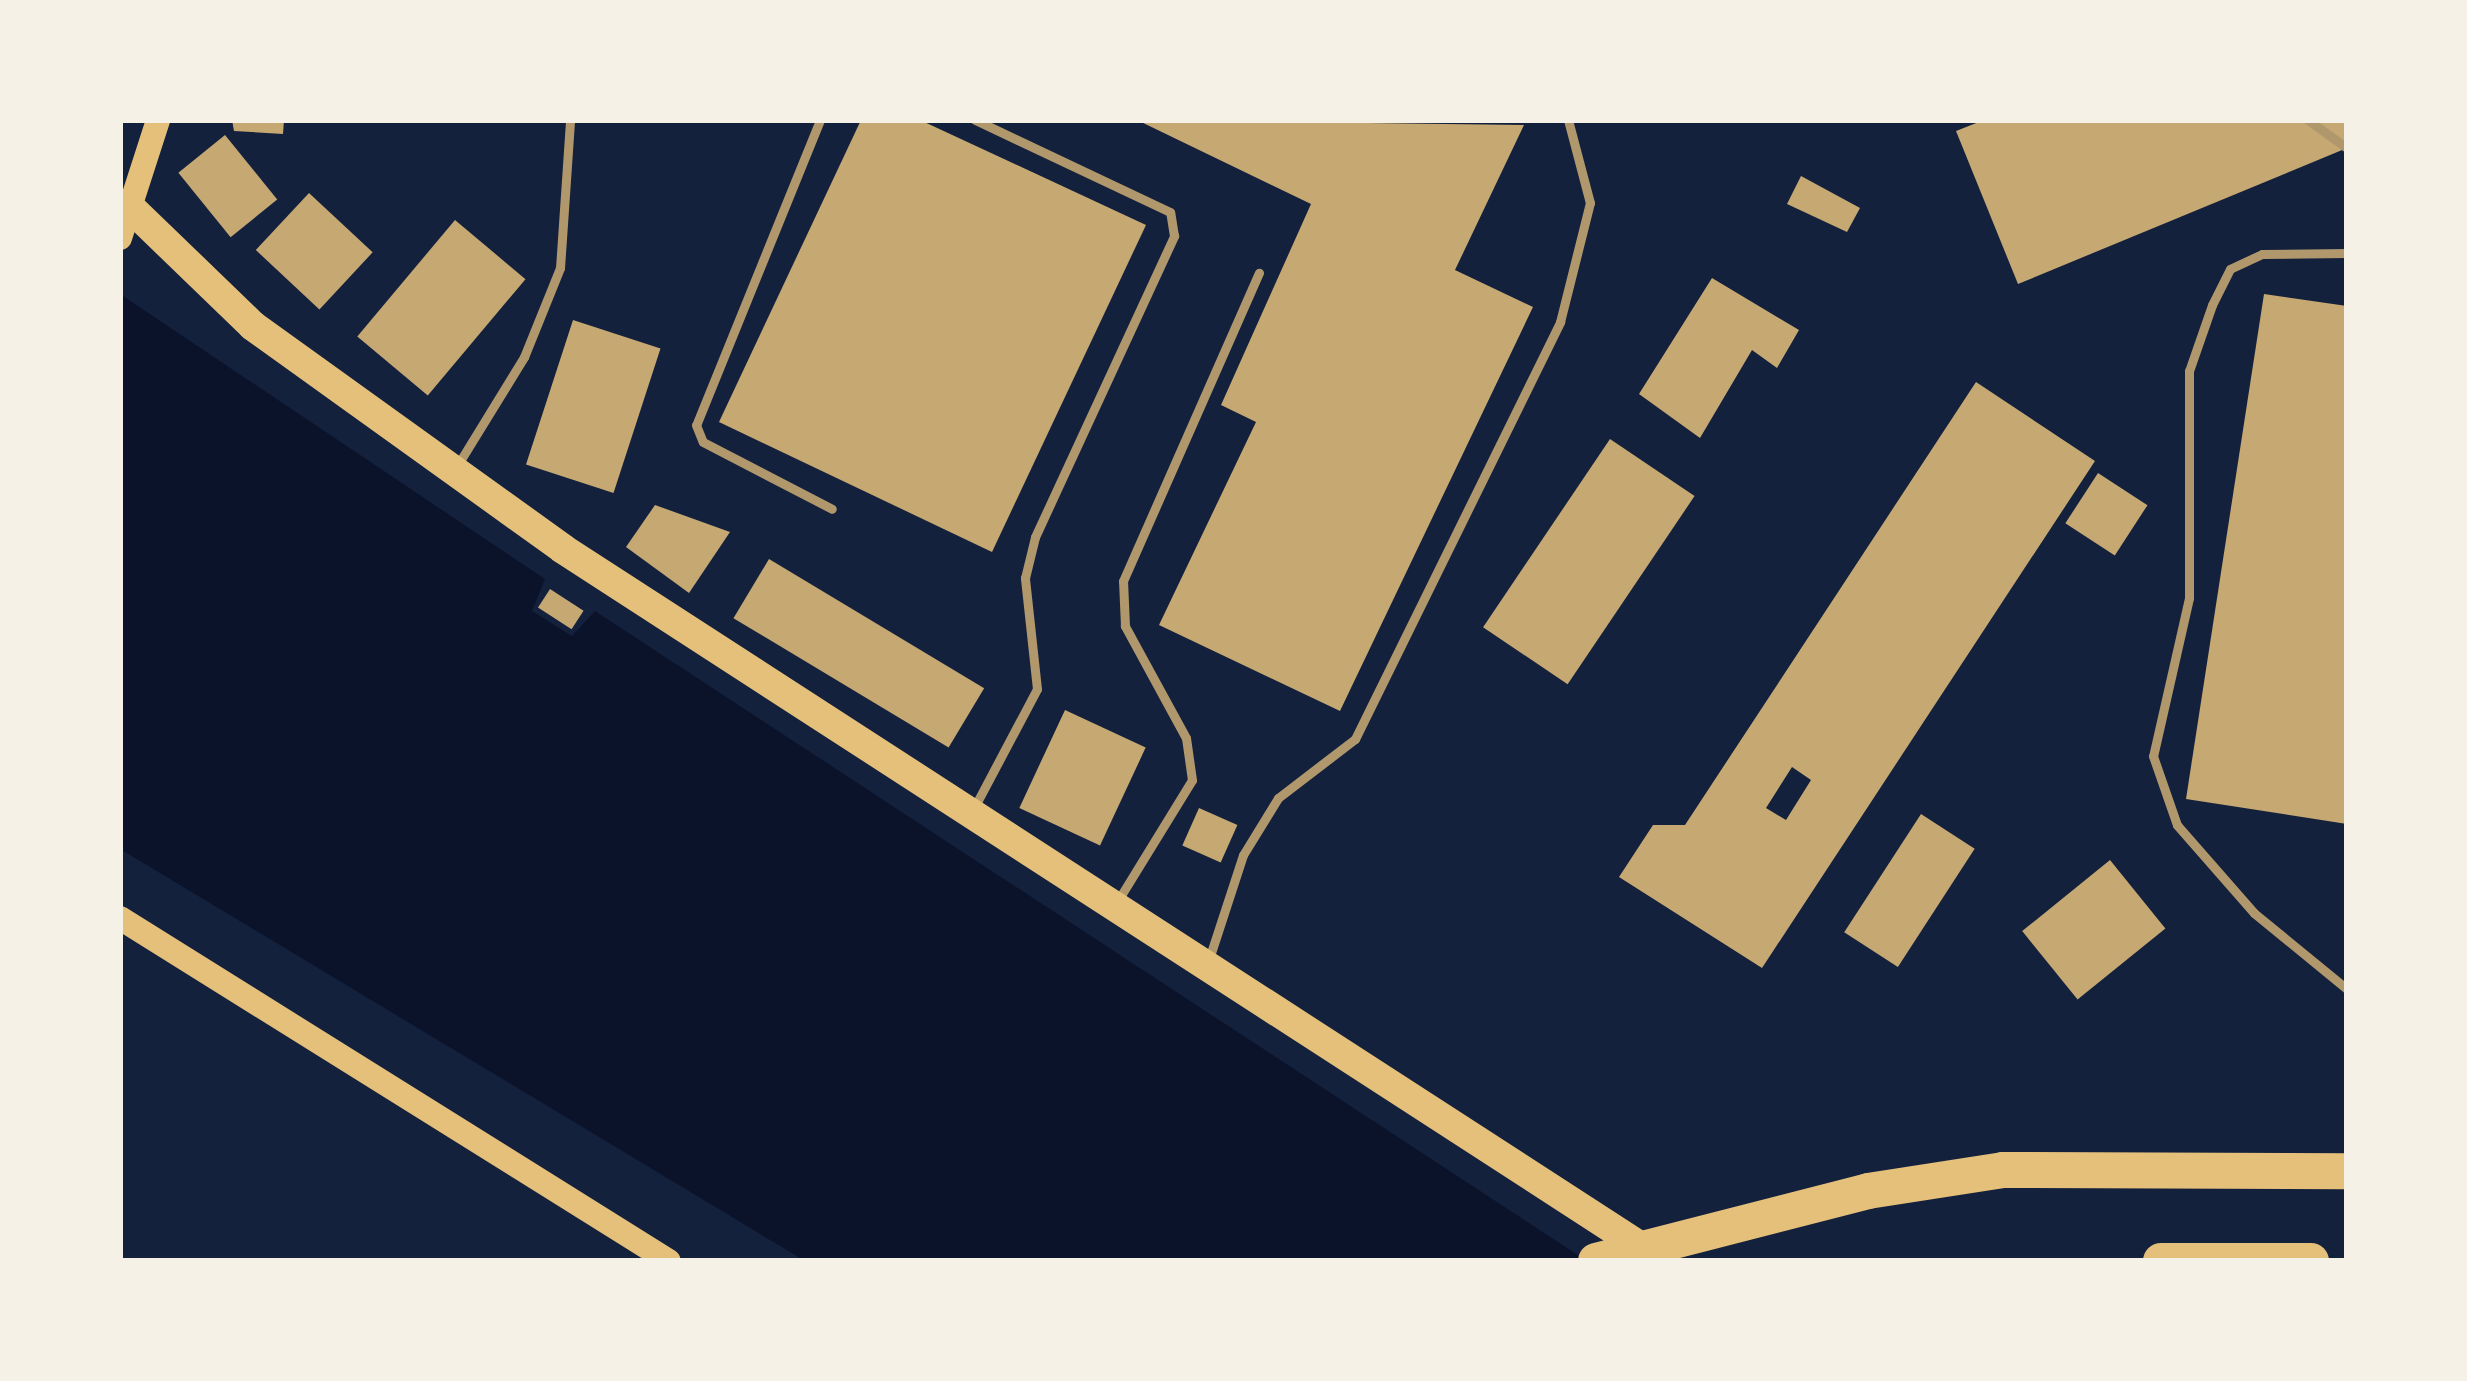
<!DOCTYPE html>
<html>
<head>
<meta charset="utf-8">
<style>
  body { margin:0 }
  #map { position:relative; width:2467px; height:1381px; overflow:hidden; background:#14213d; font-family:Commissioner,sans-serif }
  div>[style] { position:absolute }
  .water>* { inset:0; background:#0b132b }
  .building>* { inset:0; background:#c6a872; transform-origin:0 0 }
  .service>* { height:9px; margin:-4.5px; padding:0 4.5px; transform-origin:4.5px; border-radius:4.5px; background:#b1986c }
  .secondary>* { height:24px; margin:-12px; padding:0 12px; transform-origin:12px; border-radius:12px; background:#e5c07b }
  .primary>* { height:30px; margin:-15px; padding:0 15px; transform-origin:15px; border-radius:15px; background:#e5c07b }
  .motorway>* { height:36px; margin:-18px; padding:0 18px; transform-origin:18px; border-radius:18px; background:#e5c07b }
  span { translate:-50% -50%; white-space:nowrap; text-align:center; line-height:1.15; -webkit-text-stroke:12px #f6f1e7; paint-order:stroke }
  .frame { position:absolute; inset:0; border:123px solid #f6f1e7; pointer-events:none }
</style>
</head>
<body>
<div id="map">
  <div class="water">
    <i style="clip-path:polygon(120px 294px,545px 579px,532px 611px,572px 636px,595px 611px,1587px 1261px,805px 1261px,120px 849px)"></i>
  </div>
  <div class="building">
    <i style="clip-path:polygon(232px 120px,284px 120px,283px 134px,234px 131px)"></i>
    <i style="clip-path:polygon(861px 120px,920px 120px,1146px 225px,992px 552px,719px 422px)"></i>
    <i style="clip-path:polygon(1137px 120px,1524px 125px,1455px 270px,1533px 307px,1340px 711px,1159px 625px,1256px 422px,1221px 405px,1311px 204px)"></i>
    <i style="clip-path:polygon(1984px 120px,2347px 120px,2347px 148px,2018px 284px,1956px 131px)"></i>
    <i style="left:225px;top:135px;width:83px;height:60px;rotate:51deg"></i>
    <i style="clip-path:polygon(1801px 176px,1860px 208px,1847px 232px,1787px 204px)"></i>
    <i style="left:309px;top:193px;width:87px;height:78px;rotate:43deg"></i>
    <i style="left:455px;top:220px;width:92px;height:152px;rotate:40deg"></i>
    <i style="clip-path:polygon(1712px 278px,1799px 330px,1777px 368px,1752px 350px,1700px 438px,1639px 394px)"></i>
    <i style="clip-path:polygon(2264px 294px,2347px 306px,2347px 824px,2186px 799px)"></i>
    <i style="left:573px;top:320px;width:92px;height:152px;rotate:18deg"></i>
    <i style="clip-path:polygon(evenodd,1976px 382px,2095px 461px,1762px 968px,1619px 877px,1653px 825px,1685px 825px,1976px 382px,1792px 767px,1811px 780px,1786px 820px,1766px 808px,1792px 767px)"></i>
    <i style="left:1610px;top:439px;width:102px;height:227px;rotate:34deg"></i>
    <i style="left:2098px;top:473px;width:59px;height:60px;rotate:33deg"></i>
    <i style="clip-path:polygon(655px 505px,730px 532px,689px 593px,626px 547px)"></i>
    <i style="left:769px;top:559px;width:251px;height:69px;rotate:31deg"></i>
    <i style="left:550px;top:589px;width:40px;height:22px;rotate:33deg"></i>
    <i style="left:1065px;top:710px;width:89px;height:108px;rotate:25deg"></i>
    <i style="left:1199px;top:808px;width:42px;height:41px;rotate:24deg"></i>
    <i style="left:1921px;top:814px;width:64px;height:141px;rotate:33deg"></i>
    <i style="left:2110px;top:860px;width:88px;height:113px;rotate:51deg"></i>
  </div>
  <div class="service">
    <i style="left:820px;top:120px;width:329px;rotate:112.1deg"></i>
    <i style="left:696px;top:425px;width:18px;rotate:68deg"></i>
    <i style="left:703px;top:442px;width:145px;rotate:27.4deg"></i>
    <i style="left:2308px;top:120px;width:48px;rotate:35.7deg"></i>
    <i style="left:2347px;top:253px;width:85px;rotate:179.3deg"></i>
    <i style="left:2262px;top:254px;width:35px;rotate:155deg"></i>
    <i style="left:2230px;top:269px;width:40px;rotate:116.6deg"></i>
    <i style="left:2212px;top:305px;width:70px;rotate:109.2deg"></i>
    <i style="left:2189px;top:371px;width:227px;rotate:90deg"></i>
    <i style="left:2189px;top:598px;width:162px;rotate:102.8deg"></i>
    <i style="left:2153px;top:756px;width:73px;rotate:70.8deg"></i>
    <i style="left:2177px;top:825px;width:117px;rotate:48.8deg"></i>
    <i style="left:2254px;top:913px;width:120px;rotate:39.3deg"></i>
    <i style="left:457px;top:466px;width:128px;rotate:-58.4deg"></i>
    <i style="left:524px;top:357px;width:96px;rotate:-68deg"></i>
    <i style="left:560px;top:268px;width:148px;rotate:-86.1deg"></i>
    <i style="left:975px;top:806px;width:132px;rotate:-62.1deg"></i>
    <i style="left:1037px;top:689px;width:112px;rotate:-96.2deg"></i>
    <i style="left:1025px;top:578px;width:42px;rotate:-76.3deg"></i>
    <i style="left:1035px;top:537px;width:332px;rotate:-65.2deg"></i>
    <i style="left:1174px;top:236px;width:24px;rotate:-99deg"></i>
    <i style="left:1170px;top:212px;width:216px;rotate:-154.7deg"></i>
    <i style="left:1117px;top:902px;width:143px;rotate:-58.4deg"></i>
    <i style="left:1192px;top:780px;width:42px;rotate:-98.1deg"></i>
    <i style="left:1186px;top:738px;width:128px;rotate:-118.6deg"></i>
    <i style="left:1125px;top:626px;width:45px;rotate:-92.5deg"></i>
    <i style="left:1123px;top:581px;width:337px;rotate:-66.2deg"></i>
    <i style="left:1209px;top:959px;width:109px;rotate:-71.9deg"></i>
    <i style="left:1243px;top:855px;width:67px;rotate:-58.4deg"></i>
    <i style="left:1278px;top:798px;width:97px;rotate:-37.5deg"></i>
    <i style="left:1355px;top:739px;width:465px;rotate:-63.8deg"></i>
    <i style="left:1560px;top:322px;width:123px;rotate:-75.9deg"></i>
    <i style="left:1590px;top:203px;width:86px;rotate:-104.8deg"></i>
  </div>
  <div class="secondary">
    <i style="left:120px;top:238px;width:124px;rotate:-72.1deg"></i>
    <i style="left:120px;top:918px;width:647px;rotate:32deg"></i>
  </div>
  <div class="primary">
    <i style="left:135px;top:212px;width:164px;rotate:44deg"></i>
    <i style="left:253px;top:326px;width:382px;rotate:35.7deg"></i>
    <i style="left:563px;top:549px;width:1301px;rotate:32.92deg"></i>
  </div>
  <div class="motorway">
    <i style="left:1596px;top:1261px;width:281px;rotate:-14.4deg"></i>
    <i style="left:1868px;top:1191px;width:137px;rotate:-8.8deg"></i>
    <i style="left:2003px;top:1170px;width:344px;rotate:0.2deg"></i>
    <i style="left:2161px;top:1261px;width:150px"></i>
  </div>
  <div class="frame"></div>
</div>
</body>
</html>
